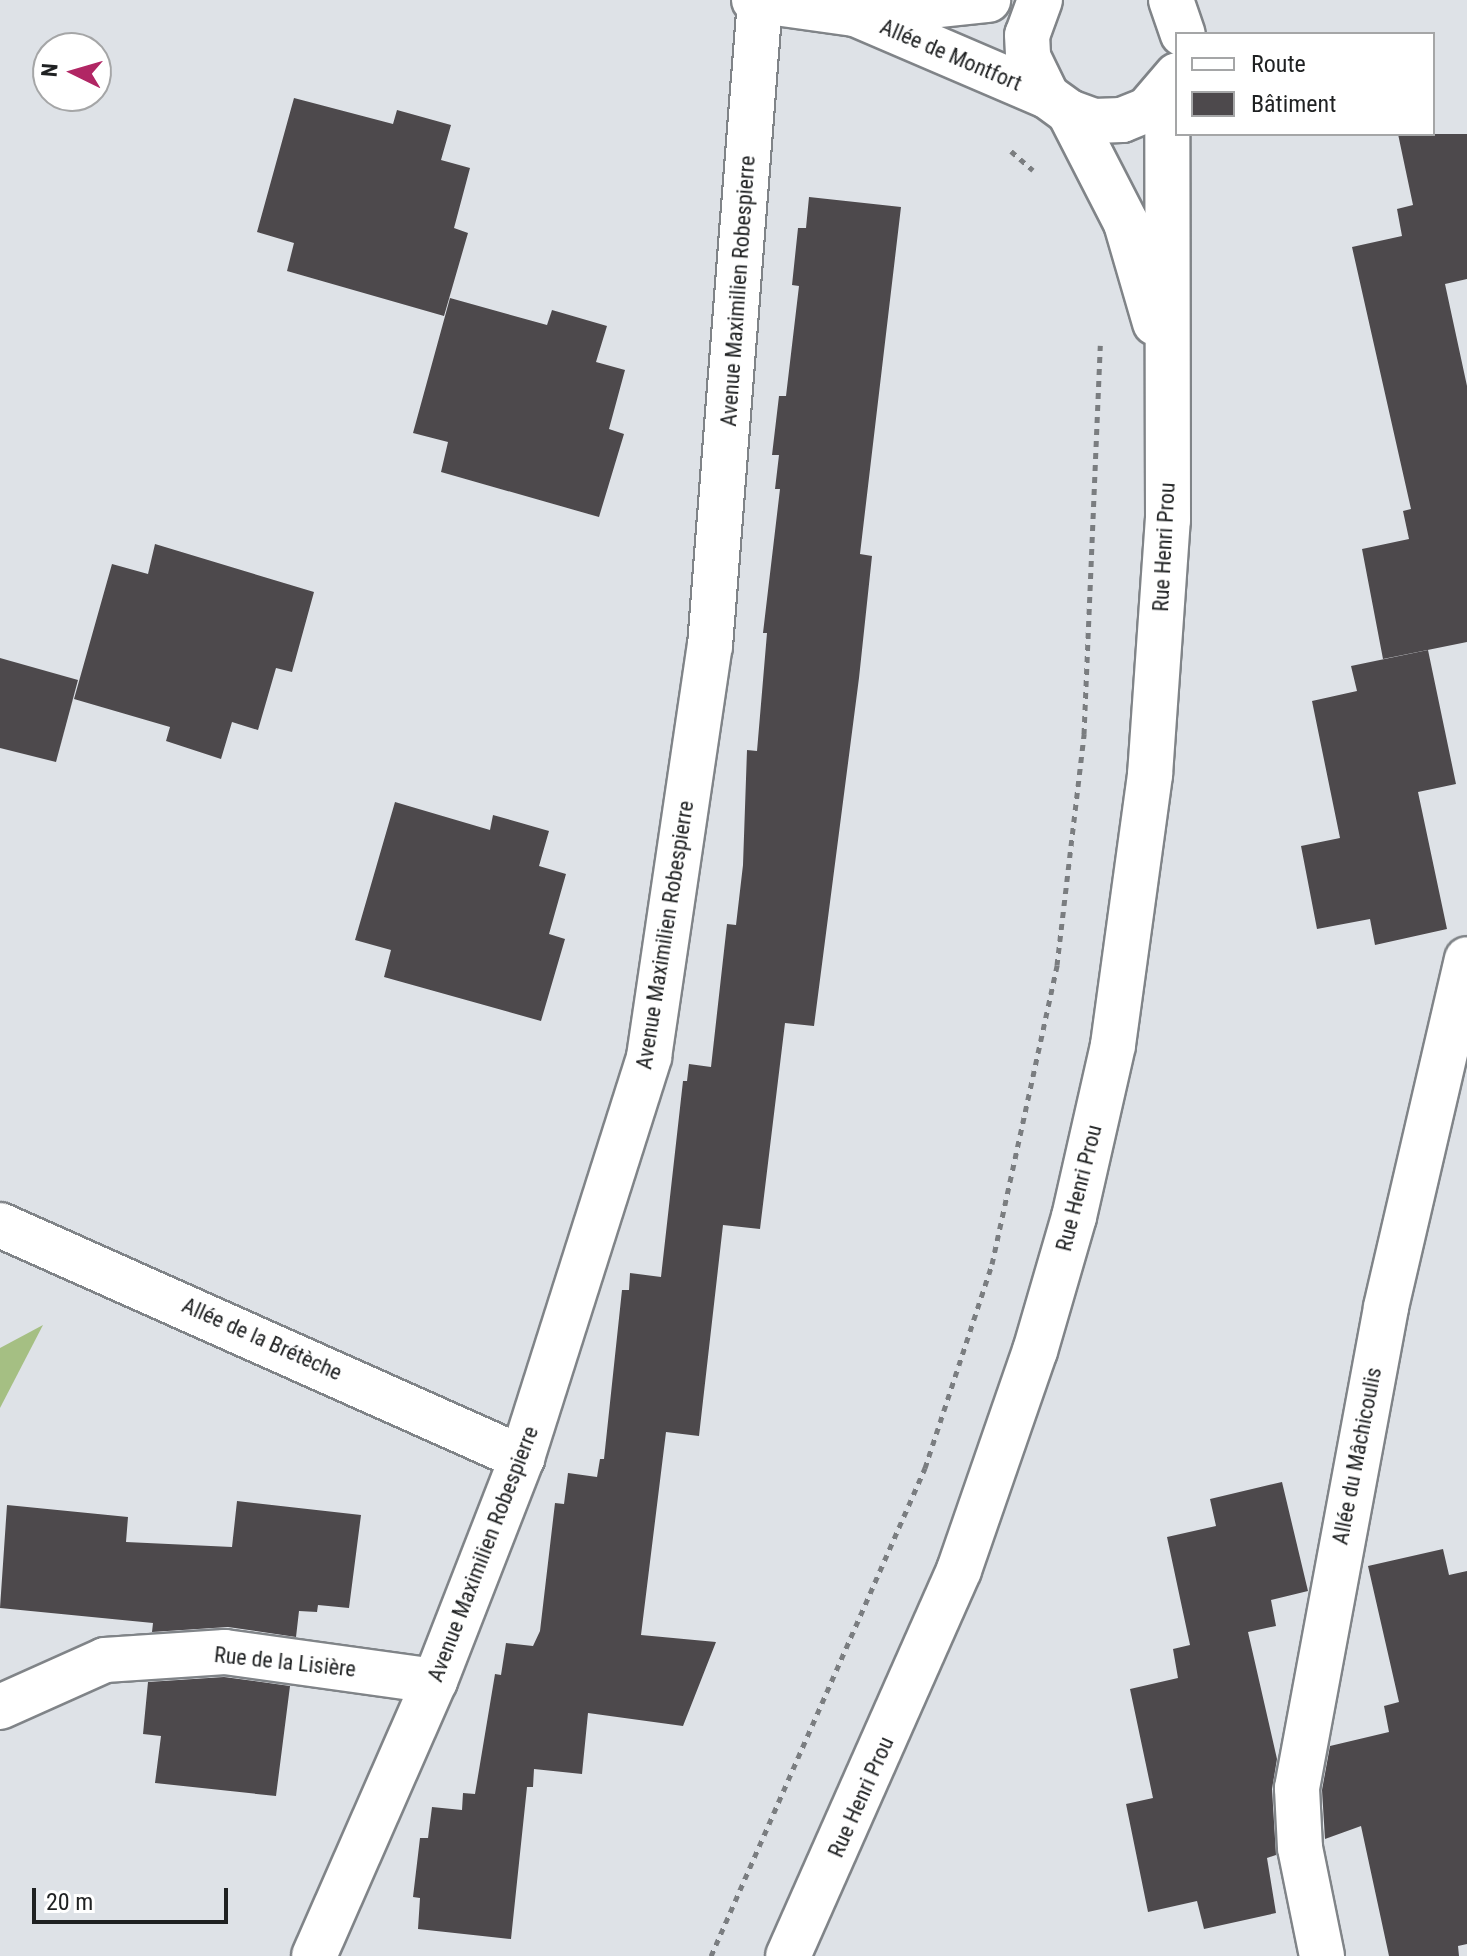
<!DOCTYPE html>
<html>
<head>
<meta charset="utf-8">
<style>
  body { margin:0 }
  #map { position:relative; width:1467px; height:1956px; overflow:hidden; background:#dee2e7; font-family:"Roboto Condensed",sans-serif }
  div>[style] { position:absolute }
  .green>* { inset:0; background:#a5bf83 }
  .building>* { inset:0; background:#4d494c }
  .path>* { height:5px; margin-top:-2.5px; transform-origin:0; background:repeating-linear-gradient(90deg,#7a7d80 0 6px,transparent 0 12px) }
  .roads { filter:drop-shadow(2px 0 #808488) drop-shadow(-2px 0 #808488) drop-shadow(0 2px #808488) drop-shadow(0 -2px #808488) }
  .minor>* { height:44px; margin:-22px; padding:0 22px; transform-origin:22px; border-radius:22px; background:#fff }
  span { translate:-50% -50%; white-space:nowrap; text-align:center; line-height:1.15; -webkit-text-stroke:8px #fff; paint-order:stroke }
  .street-label { font-size:22px; color:#1f2122 }
  .legend { position:absolute; left:1175px; top:32px; width:260px; height:104px; box-sizing:border-box; background:#fff; border:2px solid #a5a6a7; margin:0; padding:10px 14px; list-style:none; font-size:24px; color:#1f2122 }
  .legend li { display:flex; align-items:center; gap:16px; height:40px }
  .legend b { width:40px; border:2px solid #a5a6a7 }
  .north { position:absolute; left:32px; top:32px; width:80px; height:80px; box-sizing:border-box; background:#fff; border:2px solid #a5a6a7; border-radius:50%; rotate:275deg; font-size:22px; font-weight:700; line-height:32px; text-align:center; color:#1f2122 }
  .north::after { content:''; display:block; margin:auto; width:28px; height:36px; background:#b12664; clip-path:polygon(50% 0,100% 100%,50% 72%,0 100%) }
  .scale { position:absolute; left:32px; top:1888px; width:196px; height:36px; box-sizing:border-box; border:4px solid #1f2122; border-top:0; padding-left:10px; font-size:24px; line-height:28px; white-space:nowrap; color:#1f2122; -webkit-text-stroke:6px #fff; paint-order:stroke }
</style>
</head>
<body>
<div id="map">
  <div class="green">
    <i style="clip-path:polygon(43px 1325px,0 1408px,0 1348px)"></i>
  </div>
  <div class="building">
    <i style="clip-path:polygon(294px 98px,393px 124px,397px 110px,451px 125px,441px 160px,470px 168px,454px 228px,468px 233px,444px 316px,287px 271px,294px 243px,257px 232px)"></i>
    <i style="clip-path:polygon(1398px 134px,1467px 134px,1467px 279px,1445px 284px,1467px 386px,1467px 642px,1383px 659px,1362px 549px,1409px 539px,1403px 511px,1411px 509px,1352px 247px,1402px 236px,1397px 209px,1413px 205px)"></i>
    <i style="clip-path:polygon(809px 197px,901px 207px,860px 554px,872px 556px,859px 678px,814px 1026px,785px 1023px,760px 1229px,723px 1225px,699px 1436px,666px 1432px,641px 1635px,716px 1642px,683px 1726px,588px 1713px,582px 1774px,534px 1769px,533px 1787px,527px 1787px,511px 1939px,418px 1929px,420px 1898px,413px 1897px,420px 1838px,428px 1838px,432px 1807px,462px 1810px,463px 1793px,475px 1794px,495px 1674px,501px 1675px,506px 1643px,533px 1646px,540px 1631px,555px 1503px,564px 1504px,568px 1473px,597px 1477px,600px 1459px,604px 1459px,622px 1290px,629px 1290px,630px 1273px,661px 1277px,683px 1081px,687px 1081px,689px 1064px,711px 1067px,727px 924px,736px 925px,743px 865px,747px 750px,757px 751px,767px 633px,763px 633px,780px 489px,775px 489px,779px 455px,772px 455px,779px 396px,786px 396px,799px 286px,792px 285px,798px 228px,806px 228px)"></i>
    <i style="clip-path:polygon(450px 298px,547px 325px,552px 310px,607px 326px,596px 362px,625px 370px,609px 429px,624px 434px,599px 517px,441px 472px,448px 442px,413px 433px)"></i>
    <i style="clip-path:polygon(155px 544px,314px 592px,292px 672px,276px 668px,258px 730px,232px 722px,221px 759px,166px 741px,170px 727px,74px 699px,112px 564px,148px 574px)"></i>
    <i style="clip-path:polygon(1428px 650px,1456px 784px,1418px 792px,1447px 929px,1375px 945px,1370px 919px,1317px 929px,1301px 846px,1340px 838px,1312px 701px,1357px 691px,1351px 666px)"></i>
    <i style="clip-path:polygon(0 658px,78px 680px,56px 762px,0 748px)"></i>
    <i style="clip-path:polygon(395px 802px,490px 830px,493px 815px,549px 831px,539px 866px,566px 874px,549px 934px,565px 939px,541px 1021px,384px 977px,391px 950px,355px 940px)"></i>
    <i style="clip-path:polygon(1282px 1482px,1308px 1591px,1271px 1600px,1276px 1626px,1248px 1632px,1277px 1759px,1272px 1789px,1276px 1855px,1267px 1858px,1276px 1913px,1204px 1929px,1197px 1901px,1148px 1912px,1126px 1804px,1153px 1798px,1130px 1689px,1178px 1678px,1173px 1649px,1190px 1645px,1167px 1537px,1216px 1526px,1210px 1499px)"></i>
    <i style="clip-path:polygon(237px 1501px,361px 1515px,349px 1608px,318px 1605px,317px 1612px,299px 1611px,296px 1637px,228px 1627px,152px 1632px,153px 1623px,0 1608px,7px 1505px,128px 1517px,126px 1542px,232px 1547px)"></i>
    <i style="clip-path:polygon(1443px 1549px,1449px 1575px,1467px 1571px,1467px 1944px,1458px 1946px,1459px 1956px,1389px 1956px,1361px 1826px,1325px 1839px,1322px 1790px,1330px 1746px,1389px 1732px,1384px 1706px,1399px 1702px,1368px 1566px)"></i>
    <i style="clip-path:polygon(224px 1677px,290px 1686px,276px 1796px,155px 1783px,161px 1736px,143px 1734px,148px 1682px)"></i>
  </div>
  <div class="path">
    <i style="left:1011px;top:151px;width:29px;rotate:41deg"></i>
    <i style="left:711px;top:1956px;width:533px;rotate:-66.32deg"></i>
    <i style="left:925px;top:1468px;width:215px;rotate:-71.8deg"></i>
    <i style="left:992px;top:1264px;width:306px;rotate:-77.7deg"></i>
    <i style="left:1057px;top:965px;width:233px;rotate:-83.3deg"></i>
    <i style="left:1084px;top:734px;width:389px;rotate:-87.6deg"></i>
  </div>
  <div class="roads">
    <div class="minor">
      <i style="left:754px;top:0;width:101px;rotate:8deg"></i>
      <i style="left:854px;top:14px;width:135px;rotate:-6deg"></i>
      <i style="left:1040px;top:0;width:37px;rotate:110deg"></i>
      <i style="left:1027px;top:35px;width:22px;rotate:87deg"></i>
      <i style="left:1028px;top:57px;width:43px;rotate:64deg"></i>
      <i style="left:1047px;top:96px;width:27px;rotate:36deg"></i>
      <i style="left:1069px;top:112px;width:27px;rotate:20deg"></i>
      <i style="left:1094px;top:121px;width:28px;rotate:-2deg"></i>
      <i style="left:1122px;top:120px;width:27px;rotate:-22deg"></i>
      <i style="left:1147px;top:110px;width:46px;rotate:-49.4deg"></i>
      <i style="left:1171px;top:0;width:36px;rotate:71deg"></i>
      <i style="left:860px;top:16px;width:203px;rotate:23.2deg"></i>
      <i style="left:1069px;top:112px;width:125px;rotate:62.8deg"></i>
      <i style="left:1126px;top:223px;width:104px;rotate:73.8deg"></i>
      <i style="left:0;top:1225px;width:572px;rotate:24.05deg"></i>
      <i style="left:0;top:1707px;width:115px;rotate:-24.1deg"></i>
      <i style="left:105px;top:1660px;width:120px;rotate:-3.8deg"></i>
      <i style="left:225px;top:1652px;width:212px;rotate:7.9deg"></i>
      <i style="left:314px;top:1956px;width:300px;rotate:-66.3deg"></i>
      <i style="left:435px;top:1681px;width:239px;rotate:-68.7deg"></i>
      <i style="left:522px;top:1458px;width:421px;rotate:-72.4deg"></i>
      <i style="left:649px;top:1057px;width:416px;rotate:-81.6deg"></i>
      <i style="left:710px;top:646px;width:648px;rotate:-85.57deg"></i>
      <i style="left:788px;top:1956px;width:422px;rotate:-66.1deg"></i>
      <i style="left:959px;top:1570px;width:232px;rotate:-70.9deg"></i>
      <i style="left:1035px;top:1351px;width:140px;rotate:-73.8deg"></i>
      <i style="left:1074px;top:1217px;width:176px;rotate:-77.2deg"></i>
      <i style="left:1113px;top:1045px;width:273px;rotate:-82.2deg"></i>
      <i style="left:1150px;top:775px;width:256px;rotate:-86deg"></i>
      <i style="left:1168px;top:520px;width:429px;rotate:-90.1deg"></i>
      <i style="left:1322px;top:1956px;width:110px;rotate:-101.5deg"></i>
      <i style="left:1300px;top:1848px;width:60px;rotate:-92.9deg"></i>
      <i style="left:1297px;top:1788px;width:489px;rotate:-79.5deg"></i>
      <i style="left:1386px;top:1307px;width:357px;rotate:-76.9deg"></i>
    </div>
  </div>
  <div class="street-label">
    <span style="left:951px;top:55px;rotate:23deg">Allée de Montfort</span>
    <span style="left:738px;top:291px;rotate:-86deg">Avenue Maximilien Robespierre</span>
    <span style="left:1164px;top:547px;rotate:-87deg">Rue Henri Prou</span>
    <span style="left:665px;top:935px;rotate:-81deg">Avenue Maximilien Robespierre</span>
    <span style="left:1079px;top:1188px;rotate:-76deg">Rue Henri Prou</span>
    <span style="left:262px;top:1339px;rotate:24deg">Allée de la Brétèche</span>
    <span style="left:1357px;top:1456px;rotate:-79deg">Allée du Mâchicoulis</span>
    <span style="left:483px;top:1554px;rotate:-69deg">Avenue Maximilien Robespierre</span>
    <span style="left:285px;top:1662px;rotate:6deg">Rue de la Lisière</span>
    <span style="left:861px;top:1797px;rotate:-66deg">Rue Henri Prou</span>
  </div>
  <ul class="legend">
  <li><b style="height:10px;background:#fff"></b>Route</li>
  <li><b style="height:22px;background:#4d494c"></b>Bâtiment</li>
  </ul>
  <div class="north">N</div>
  <div class="scale">20 m</div>
</div>
</body>
</html>
